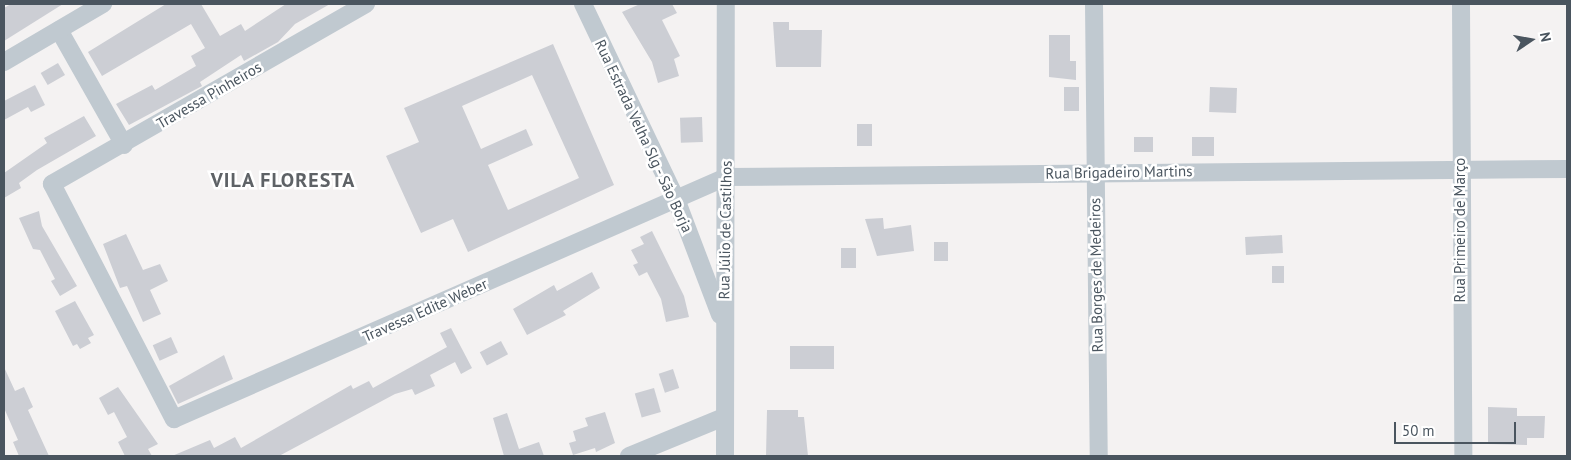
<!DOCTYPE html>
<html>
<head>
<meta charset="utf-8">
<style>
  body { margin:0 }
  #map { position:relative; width:1571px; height:460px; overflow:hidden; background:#f4f2f2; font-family:"PT Sans",sans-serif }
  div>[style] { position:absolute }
  .building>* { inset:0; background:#ccced4; transform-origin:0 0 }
  .minor>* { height:18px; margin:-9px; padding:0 9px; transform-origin:9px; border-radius:9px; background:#c0c9d0 }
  span { translate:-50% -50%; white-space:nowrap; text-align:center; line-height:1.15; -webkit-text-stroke:5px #fff; paint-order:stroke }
  .street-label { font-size:15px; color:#4a555f }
  .district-label { font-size:20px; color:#5e6266; font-weight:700; letter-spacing:1px }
  .frame { position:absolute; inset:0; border:5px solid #4a555f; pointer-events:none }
  .north { position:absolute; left:1506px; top:15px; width:50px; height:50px; -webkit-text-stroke:4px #fff; paint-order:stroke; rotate:78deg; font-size:14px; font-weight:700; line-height:20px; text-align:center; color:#4a555f }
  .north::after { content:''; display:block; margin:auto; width:18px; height:22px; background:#4a555f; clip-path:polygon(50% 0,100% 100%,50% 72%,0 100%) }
  .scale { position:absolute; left:1394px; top:422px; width:122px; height:22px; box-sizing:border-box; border:2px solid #4a555f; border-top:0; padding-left:6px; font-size:15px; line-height:18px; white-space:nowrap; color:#4a555f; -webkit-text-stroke:4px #fff; paint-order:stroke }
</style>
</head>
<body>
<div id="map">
  <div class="building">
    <i style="clip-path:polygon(11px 4px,63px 4px,4px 41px,4px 8px)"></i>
    <i style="clip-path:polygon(166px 4px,201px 4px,220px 36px,241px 24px,245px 31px,286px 4px,330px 4px,295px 24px,278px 42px,244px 61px,241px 55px,200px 82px,202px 86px,129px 125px,116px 104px,152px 85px,155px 90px,196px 66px,191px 56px,205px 48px,191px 24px,102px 76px,88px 52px)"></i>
    <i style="clip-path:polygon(640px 4px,672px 4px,677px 13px,662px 20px,680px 56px,674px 59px,679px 76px,658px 83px,652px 62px,622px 12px)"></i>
    <i style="clip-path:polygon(773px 22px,789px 22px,789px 30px,822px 30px,821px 67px,776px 67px)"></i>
    <i style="clip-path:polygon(1049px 35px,1070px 35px,1070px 61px,1076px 61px,1076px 80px,1049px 77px)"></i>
    <i style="clip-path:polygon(evenodd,553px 44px,614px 185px,468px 252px,453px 219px,421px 233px,386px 156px,419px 142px,404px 108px,553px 44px,532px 75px,579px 178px,508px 210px,488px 165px,533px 145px,526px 129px,481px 149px,462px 106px,532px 75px)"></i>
    <i style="left:58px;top:63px;width:14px;height:20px;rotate:60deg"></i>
    <i style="clip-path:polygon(35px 85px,45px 105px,31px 112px,28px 107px,4px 120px,4px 101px)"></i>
    <i style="left:1064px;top:87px;width:15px;height:24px"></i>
    <i style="left:1210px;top:87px;width:27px;height:25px;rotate:2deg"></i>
    <i style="clip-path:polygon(84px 116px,96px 136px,37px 170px,19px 183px,21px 188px,4px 198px,4px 173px,47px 143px,44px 138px)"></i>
    <i style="left:702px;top:117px;width:25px;height:22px;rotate:88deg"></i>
    <i style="left:857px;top:124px;width:15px;height:22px"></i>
    <i style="left:1134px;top:137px;width:19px;height:15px"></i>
    <i style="left:1192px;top:137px;width:22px;height:19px"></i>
    <i style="clip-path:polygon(39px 211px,42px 226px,77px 286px,60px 296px,51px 281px,55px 279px,40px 250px,33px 249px,19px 218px)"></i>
    <i style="clip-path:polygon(883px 218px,884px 229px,911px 225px,914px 251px,877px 256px,865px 219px)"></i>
    <i style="clip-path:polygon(652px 231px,684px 296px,689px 317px,666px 322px,661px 299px,647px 272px,639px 276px,633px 265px,638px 263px,631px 250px,644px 244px,640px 237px)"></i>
    <i style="clip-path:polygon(126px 234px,143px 270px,160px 264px,168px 281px,150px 290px,161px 314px,143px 322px,127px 286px,120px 288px,103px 244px)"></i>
    <i style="left:1282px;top:235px;width:18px;height:37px;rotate:87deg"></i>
    <i style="left:934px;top:242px;width:14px;height:19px"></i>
    <i style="left:841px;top:248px;width:15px;height:20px"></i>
    <i style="left:1272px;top:266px;width:12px;height:17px"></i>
    <i style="clip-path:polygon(592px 272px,600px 288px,563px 311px,566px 315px,527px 335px,513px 309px,554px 285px,557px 291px)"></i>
    <i style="clip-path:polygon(75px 301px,94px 335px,88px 338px,91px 343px,80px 349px,77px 344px,73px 346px,55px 311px)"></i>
    <i style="clip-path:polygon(451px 328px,472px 368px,461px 374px,455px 362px,430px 375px,435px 386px,415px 395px,412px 389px,395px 394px,279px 456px,172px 456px,210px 440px,214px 448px,235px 437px,241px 448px,351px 385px,353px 389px,369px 381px,373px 388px,447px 347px,440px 333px)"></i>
    <i style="left:171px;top:337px;width:17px;height:20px;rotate:66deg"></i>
    <i style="left:501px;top:341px;width:15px;height:24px;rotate:62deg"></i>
    <i style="left:834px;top:346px;width:23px;height:44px;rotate:90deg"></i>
    <i style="clip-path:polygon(224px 355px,233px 379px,178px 404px,169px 386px)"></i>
    <i style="clip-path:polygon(4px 367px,15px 391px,24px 387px,33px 407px,28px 410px,49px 456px,19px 456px,13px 442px,18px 440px,4px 408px)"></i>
    <i style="left:673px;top:369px;width:20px;height:15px;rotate:72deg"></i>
    <i style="clip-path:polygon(118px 387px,158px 444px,148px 449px,152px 456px,125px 456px,118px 442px,127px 437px,114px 412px,108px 415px,99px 398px)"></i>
    <i style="left:654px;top:388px;width:25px;height:20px;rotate:74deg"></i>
    <i style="clip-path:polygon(1488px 407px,1517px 408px,1517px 416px,1545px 416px,1544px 438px,1527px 438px,1527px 445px,1488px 444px)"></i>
    <i style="clip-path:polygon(767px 410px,798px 410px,798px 417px,804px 417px,808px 456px,766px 456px)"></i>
    <i style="clip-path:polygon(605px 412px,615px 443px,596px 452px,595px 448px,573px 455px,569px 443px,576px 441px,573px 431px,588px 426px,585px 418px)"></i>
    <i style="clip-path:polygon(507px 413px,519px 449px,539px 442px,544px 456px,504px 456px,493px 418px)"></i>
  </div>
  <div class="minor">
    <i style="left:366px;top:4px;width:362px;rotate:150.2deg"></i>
    <i style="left:52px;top:184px;width:265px;rotate:62.6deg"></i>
    <i style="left:174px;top:419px;width:603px;rotate:-23.67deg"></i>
    <i style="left:726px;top:177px;width:841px;rotate:-0.55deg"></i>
    <i style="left:583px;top:4px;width:216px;rotate:64.5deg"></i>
    <i style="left:676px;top:199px;width:124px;rotate:69.2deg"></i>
    <i style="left:1094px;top:4px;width:452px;rotate:89.4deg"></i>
    <i style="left:1461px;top:4px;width:452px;rotate:89.7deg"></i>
    <i style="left:59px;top:30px;width:132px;rotate:60.5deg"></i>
    <i style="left:4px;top:62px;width:115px;rotate:-30.4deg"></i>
    <i style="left:629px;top:456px;width:103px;rotate:-22.3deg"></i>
    <i style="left:725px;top:456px;width:452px;rotate:-89.9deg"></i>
  </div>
  <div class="street-label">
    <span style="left:209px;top:95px;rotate:-30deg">Travessa Pinheiros</span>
    <span style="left:644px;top:136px;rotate:65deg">Rua Estrada Velha Slg - São Borja</span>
    <span style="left:1119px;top:172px;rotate:-1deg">Rua Brigadeiro Martins</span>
    <span style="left:725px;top:230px;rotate:-89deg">Rua Júlio de Castilhos</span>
    <span style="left:1460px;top:230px;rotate:-90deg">Rua Primeiro de Março</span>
    <span style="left:1096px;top:275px;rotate:-91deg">Rua Borges de Medeiros</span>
    <span style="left:425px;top:310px;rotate:-24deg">Travessa Edite Weber</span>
  </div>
  <div class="district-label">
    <span style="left:283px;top:180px">VILA FLORESTA</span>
  </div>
  <div class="frame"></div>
  <div class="north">N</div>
  <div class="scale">50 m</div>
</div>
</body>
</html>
